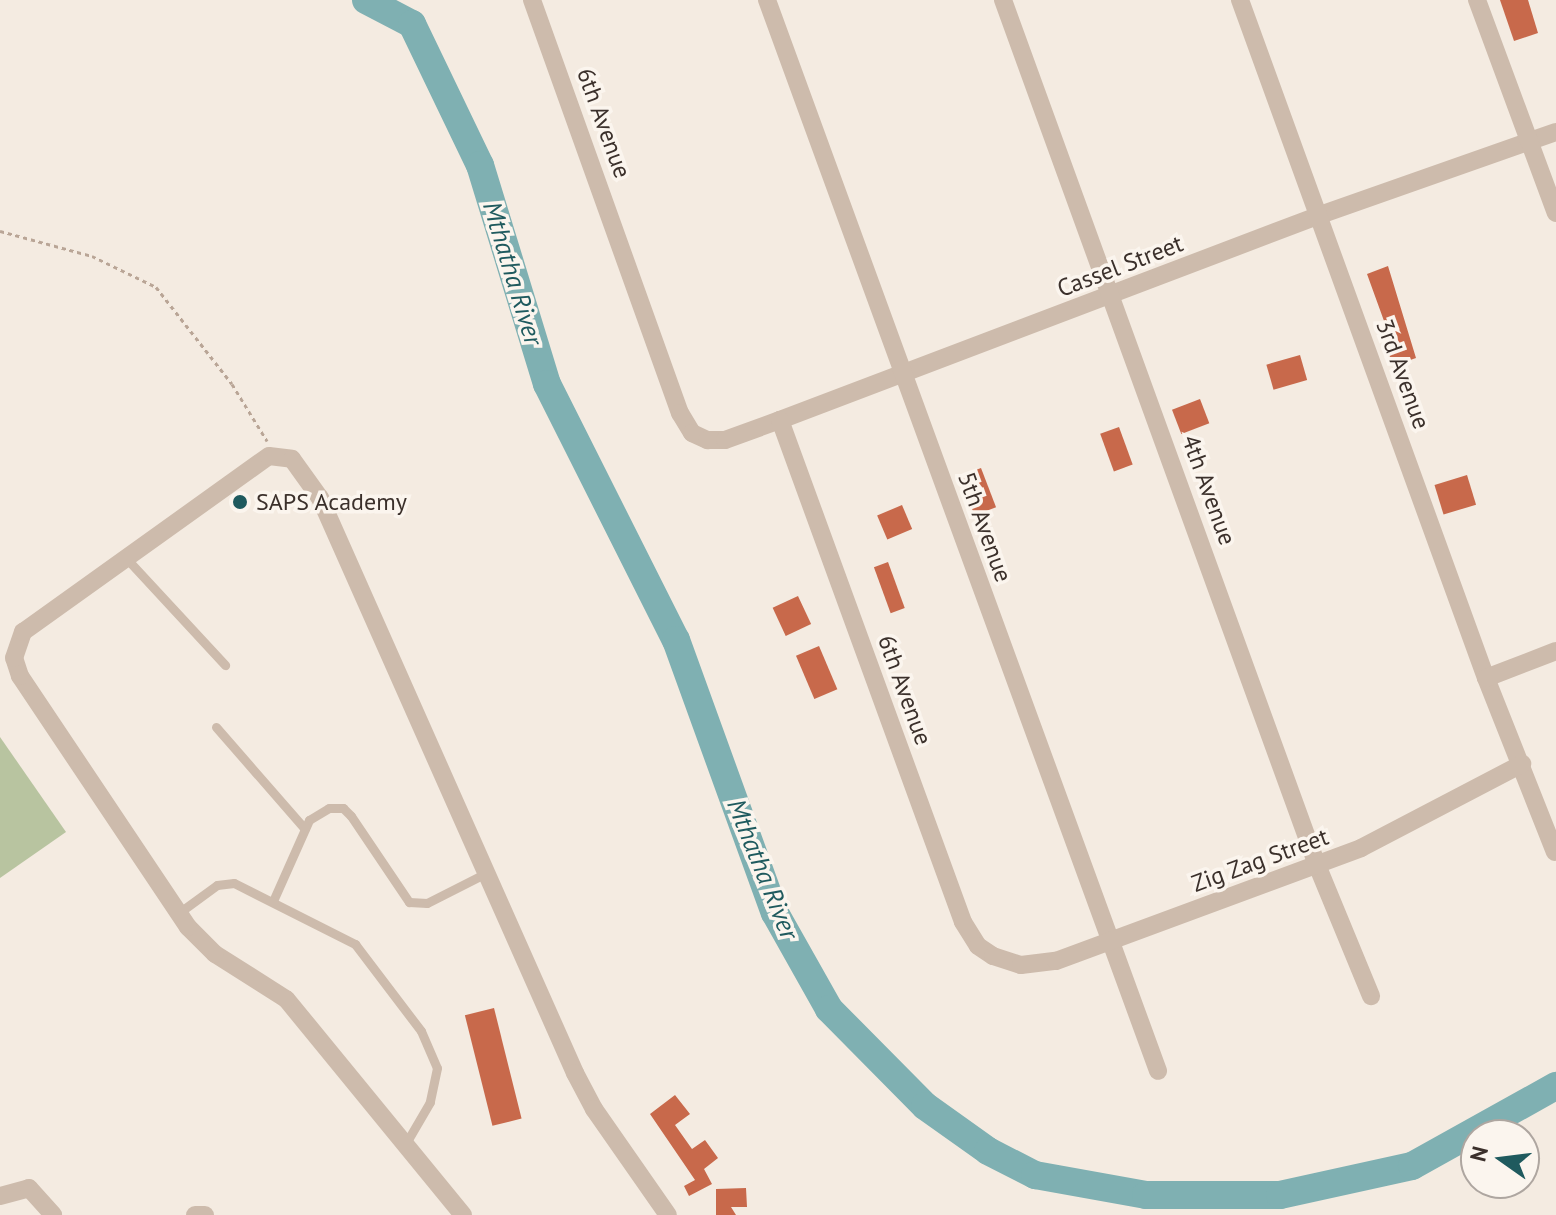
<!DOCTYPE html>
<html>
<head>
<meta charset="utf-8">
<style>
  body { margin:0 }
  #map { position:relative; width:1556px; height:1215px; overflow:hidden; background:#f4ebe1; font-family:"PT Sans",sans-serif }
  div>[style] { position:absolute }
  .green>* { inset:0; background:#b8c4a0 }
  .river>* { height:28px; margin:-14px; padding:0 14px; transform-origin:14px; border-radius:14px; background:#7fb0b2 }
  .building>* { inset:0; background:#c8694b; transform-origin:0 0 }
  .path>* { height:3px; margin-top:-1.5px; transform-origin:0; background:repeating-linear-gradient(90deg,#b9a596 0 4px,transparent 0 8px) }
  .service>* { height:9px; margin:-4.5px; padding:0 4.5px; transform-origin:4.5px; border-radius:4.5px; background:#cdbbac }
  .minor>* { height:18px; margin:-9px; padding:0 9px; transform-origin:9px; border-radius:9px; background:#cdbbac }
  .dots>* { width:22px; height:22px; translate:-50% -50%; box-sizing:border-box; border:4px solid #fbf5ee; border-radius:50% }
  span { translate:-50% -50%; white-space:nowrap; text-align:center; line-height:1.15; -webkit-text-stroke:7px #fbf5ee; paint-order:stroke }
  .street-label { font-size:24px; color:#3b302b }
  .poi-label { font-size:24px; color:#3b302b }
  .left { translate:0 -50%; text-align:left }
  .water-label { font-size:26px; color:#1f5a5e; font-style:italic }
  .north { position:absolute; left:1460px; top:1119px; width:80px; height:80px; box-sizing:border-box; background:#fbf5ee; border:2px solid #aea6a0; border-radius:50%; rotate:284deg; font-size:22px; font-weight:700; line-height:32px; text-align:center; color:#3b302b }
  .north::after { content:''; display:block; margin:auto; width:28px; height:36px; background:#1f5a5e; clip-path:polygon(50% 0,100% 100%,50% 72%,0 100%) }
</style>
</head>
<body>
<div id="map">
  <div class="green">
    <i style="clip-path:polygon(0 737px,66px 832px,0 878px)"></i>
  </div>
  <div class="river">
    <i style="left:366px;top:0;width:52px;rotate:27.6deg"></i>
    <i style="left:412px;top:24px;width:157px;rotate:64.3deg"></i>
    <i style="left:480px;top:165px;width:229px;rotate:73deg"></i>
    <i style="left:547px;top:384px;width:287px;rotate:63.3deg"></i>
    <i style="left:676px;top:640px;width:290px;rotate:70.1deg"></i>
    <i style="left:775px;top:913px;width:110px;rotate:60.6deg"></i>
    <i style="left:829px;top:1009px;width:136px;rotate:45.3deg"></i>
    <i style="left:925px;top:1106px;width:77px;rotate:35.5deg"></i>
    <i style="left:988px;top:1151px;width:53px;rotate:27.1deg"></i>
    <i style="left:1035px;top:1175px;width:113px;rotate:10.2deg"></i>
    <i style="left:1146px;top:1195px;width:134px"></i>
    <i style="left:1280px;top:1195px;width:135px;rotate:-12.4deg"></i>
    <i style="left:1412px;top:1166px;width:165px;rotate:-29.1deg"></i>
  </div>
  <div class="building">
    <i style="clip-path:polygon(1500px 0,1528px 0,1538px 33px,1514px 41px)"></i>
    <i style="clip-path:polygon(1388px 266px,1416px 358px,1393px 366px,1382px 333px,1388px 332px,1367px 274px)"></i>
    <i style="left:1300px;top:355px;width:26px;height:35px;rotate:74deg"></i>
    <i style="left:1200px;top:399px;width:26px;height:30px;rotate:69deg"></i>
    <i style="left:1119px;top:427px;width:40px;height:20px;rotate:70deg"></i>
    <i style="left:981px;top:468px;width:42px;height:23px;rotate:69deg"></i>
    <i style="left:1467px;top:475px;width:31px;height:34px;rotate:73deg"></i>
    <i style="left:902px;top:505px;width:26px;height:27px;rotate:67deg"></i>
    <i style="left:888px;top:562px;width:49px;height:15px;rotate:70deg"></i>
    <i style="left:798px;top:596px;width:31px;height:28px;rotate:65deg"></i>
    <i style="left:819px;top:646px;width:47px;height:25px;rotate:67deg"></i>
    <i style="left:494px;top:1008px;width:114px;height:30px;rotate:76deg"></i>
    <i style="clip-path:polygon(675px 1095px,690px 1114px,675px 1125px,692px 1149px,705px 1140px,718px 1158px,704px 1169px,712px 1184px,689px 1196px,684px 1186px,695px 1180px,650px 1114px)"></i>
    <i style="clip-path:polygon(746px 1188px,747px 1207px,731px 1207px,736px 1215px,716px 1215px,716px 1189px)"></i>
  </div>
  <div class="path">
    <i style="left:0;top:231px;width:95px;rotate:15.2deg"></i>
    <i style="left:92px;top:256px;width:71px;rotate:25.8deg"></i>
    <i style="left:156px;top:287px;width:123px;rotate:51.9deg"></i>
    <i style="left:232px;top:384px;width:67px;rotate:58.4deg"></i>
  </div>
  <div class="service">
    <i style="left:126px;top:558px;width:146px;rotate:47.2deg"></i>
    <i style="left:216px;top:727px;width:135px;rotate:48.9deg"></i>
    <i style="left:273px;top:901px;width:89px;rotate:-66deg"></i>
    <i style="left:309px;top:820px;width:23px;rotate:-31deg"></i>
    <i style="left:329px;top:808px;width:14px"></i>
    <i style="left:343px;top:808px;width:11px;rotate:45deg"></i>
    <i style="left:351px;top:816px;width:104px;rotate:56deg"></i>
    <i style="left:409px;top:902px;width:18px;rotate:3deg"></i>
    <i style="left:427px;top:903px;width:68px;rotate:-26.9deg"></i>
    <i style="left:180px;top:912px;width:46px;rotate:-36.1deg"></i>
    <i style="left:217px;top:885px;width:17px;rotate:-7deg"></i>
    <i style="left:234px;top:883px;width:136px;rotate:26.8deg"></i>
    <i style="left:355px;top:944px;width:109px;rotate:52.8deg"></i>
    <i style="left:421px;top:1031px;width:40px;rotate:66.6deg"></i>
    <i style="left:437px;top:1068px;width:35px;rotate:102deg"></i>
    <i style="left:430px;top:1102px;width:48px;rotate:120.3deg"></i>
  </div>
  <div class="minor">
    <i style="left:532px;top:0;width:439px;rotate:70.3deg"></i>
    <i style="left:680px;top:413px;width:23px;rotate:59deg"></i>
    <i style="left:692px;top:433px;width:17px;rotate:25deg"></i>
    <i style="left:707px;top:440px;width:18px"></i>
    <i style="left:725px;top:440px;width:59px;rotate:-20deg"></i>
    <i style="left:780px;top:420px;width:578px;rotate:-20.79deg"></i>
    <i style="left:1320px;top:215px;width:250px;rotate:-19.4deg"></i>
    <i style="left:767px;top:0;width:1140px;rotate:69.94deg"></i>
    <i style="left:1003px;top:0;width:920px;rotate:70.05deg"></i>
    <i style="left:1317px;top:865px;width:142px;rotate:67.6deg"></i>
    <i style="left:1240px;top:0;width:721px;rotate:70.06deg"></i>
    <i style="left:1486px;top:678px;width:187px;rotate:68.4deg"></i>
    <i style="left:1477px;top:0;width:227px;rotate:69.7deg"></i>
    <i style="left:780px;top:420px;width:534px;rotate:69.97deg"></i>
    <i style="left:963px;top:922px;width:28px;rotate:58deg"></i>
    <i style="left:978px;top:946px;width:18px;rotate:34deg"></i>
    <i style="left:993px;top:956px;width:29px;rotate:18deg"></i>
    <i style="left:1021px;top:965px;width:35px;rotate:-7deg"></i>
    <i style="left:1056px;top:961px;width:325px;rotate:-20.3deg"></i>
    <i style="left:1361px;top:848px;width:182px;rotate:-27.6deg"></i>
    <i style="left:1486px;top:678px;width:75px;rotate:-21.1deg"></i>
    <i style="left:0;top:1196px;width:30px;rotate:-15deg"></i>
    <i style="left:29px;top:1188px;width:36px;rotate:48deg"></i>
    <i style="left:195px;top:1215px;width:10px"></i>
    <i style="left:463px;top:1215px;width:279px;rotate:-129.3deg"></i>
    <i style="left:286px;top:999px;width:84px;rotate:-147.6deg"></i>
    <i style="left:215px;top:954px;width:38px;rotate:-135deg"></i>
    <i style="left:188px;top:927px;width:302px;rotate:-123.8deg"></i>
    <i style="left:20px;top:676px;width:19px;rotate:-108deg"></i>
    <i style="left:14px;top:658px;width:28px;rotate:-71deg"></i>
    <i style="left:23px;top:632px;width:302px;rotate:-35.6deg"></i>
    <i style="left:269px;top:456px;width:23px;rotate:7deg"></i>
    <i style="left:292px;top:459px;width:48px;rotate:54.3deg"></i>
    <i style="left:320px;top:498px;width:629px;rotate:66.08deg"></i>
    <i style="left:575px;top:1073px;width:41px;rotate:62.2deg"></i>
    <i style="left:594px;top:1109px;width:129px;rotate:55.1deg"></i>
  </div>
  <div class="dots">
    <i style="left:240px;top:502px;background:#1f5a5e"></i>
  </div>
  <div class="street-label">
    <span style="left:604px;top:123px;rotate:70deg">6th Avenue</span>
    <span style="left:1120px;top:266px;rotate:-21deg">Cassel Street</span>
    <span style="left:1403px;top:374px;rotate:70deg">3rd Avenue</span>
    <span style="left:1209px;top:490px;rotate:70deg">4th Avenue</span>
    <span style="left:985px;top:527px;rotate:70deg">5th Avenue</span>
    <span style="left:905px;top:690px;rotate:70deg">6th Avenue</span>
    <span style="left:1260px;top:860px;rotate:-20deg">Zig Zag Street</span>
  </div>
  <div class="poi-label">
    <span class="left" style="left:256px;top:502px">SAPS Academy</span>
  </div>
  <div class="water-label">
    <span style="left:513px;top:273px;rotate:73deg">Mthatha River</span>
    <span style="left:763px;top:869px;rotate:68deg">Mthatha River</span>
  </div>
  <div class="north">N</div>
</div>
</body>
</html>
